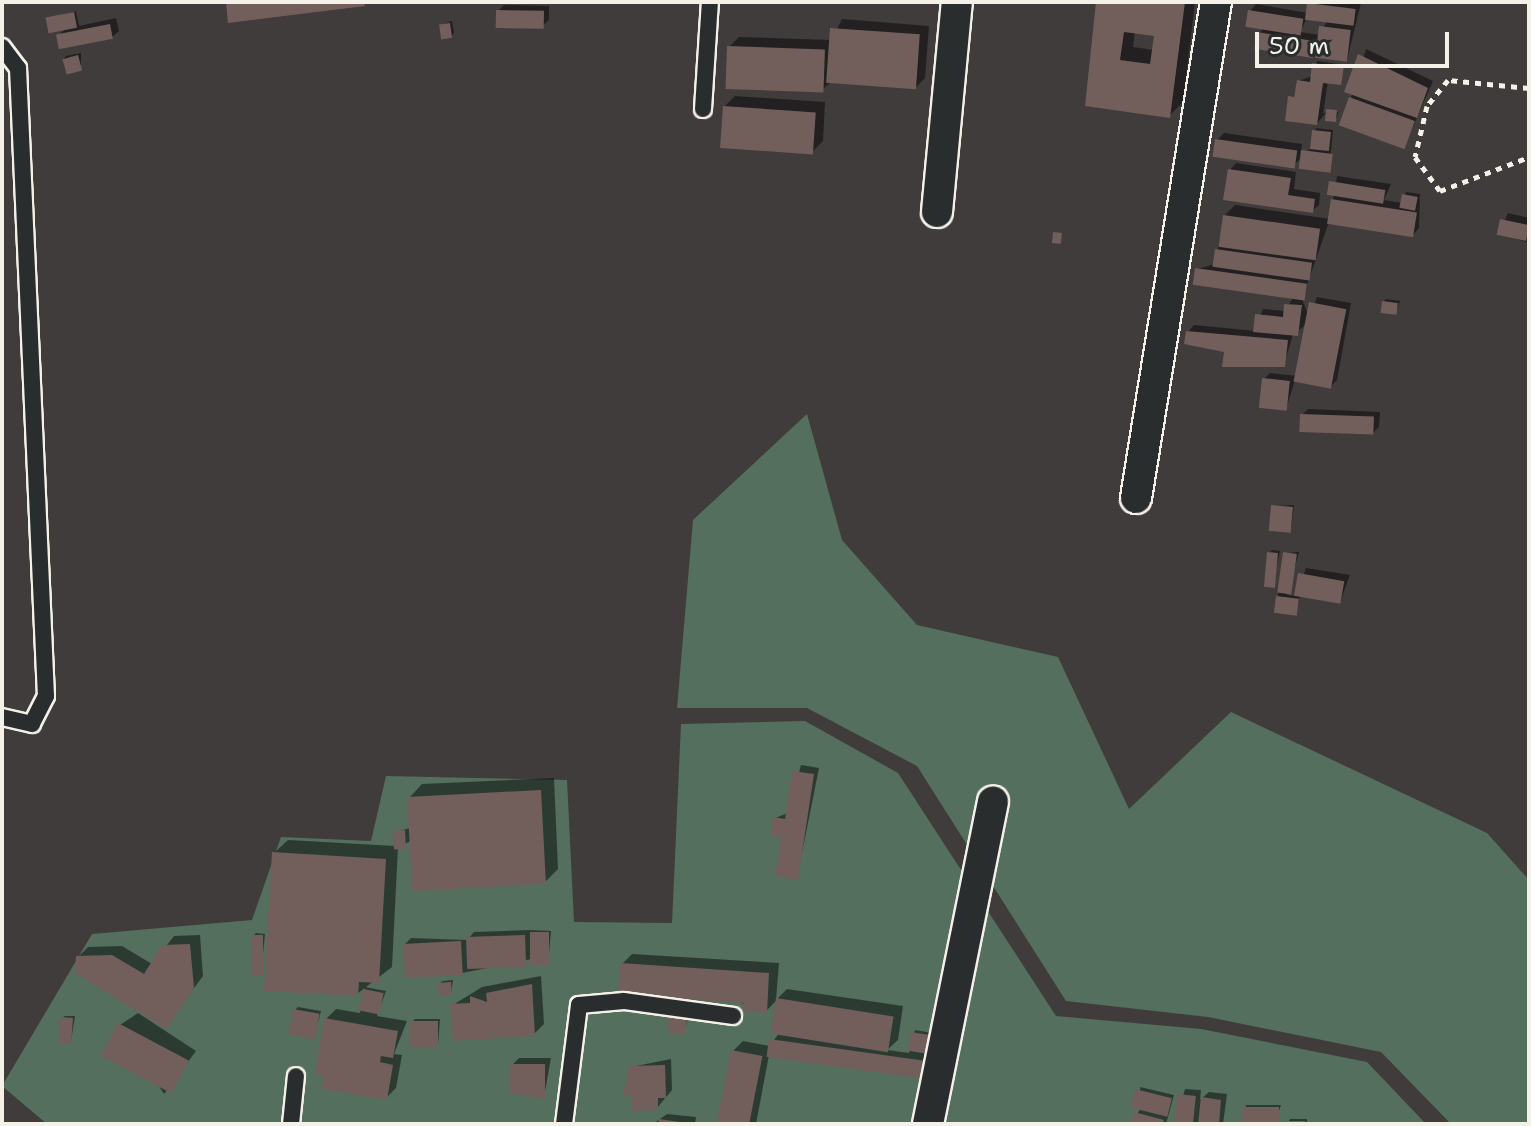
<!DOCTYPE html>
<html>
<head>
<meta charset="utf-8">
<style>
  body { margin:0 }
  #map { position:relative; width:1531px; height:1126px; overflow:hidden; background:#403c3c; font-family:"Shantell Sans",sans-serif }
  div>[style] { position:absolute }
  .green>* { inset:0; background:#546f5d }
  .shadow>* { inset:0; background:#0007 }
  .building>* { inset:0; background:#725f5c; transform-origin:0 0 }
  .path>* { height:5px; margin-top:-2.5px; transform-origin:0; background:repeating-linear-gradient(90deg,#f4f1e8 0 6px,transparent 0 12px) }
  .roads { filter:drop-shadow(2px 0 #f4f1e8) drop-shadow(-2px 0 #f4f1e8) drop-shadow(0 2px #f4f1e8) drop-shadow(0 -2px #f4f1e8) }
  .service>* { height:16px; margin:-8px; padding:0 8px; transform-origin:8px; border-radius:8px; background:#2a2d2e }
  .minor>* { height:30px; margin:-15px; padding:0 15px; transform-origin:15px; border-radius:15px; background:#2a2d2e }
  span { translate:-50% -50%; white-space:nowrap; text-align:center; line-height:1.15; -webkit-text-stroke:6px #2a2d2e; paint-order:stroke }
  .frame { position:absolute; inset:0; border:4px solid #f4f1e8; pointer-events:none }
  .scale { position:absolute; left:1255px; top:32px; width:194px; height:36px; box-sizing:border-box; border:4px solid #f4f1e8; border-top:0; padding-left:10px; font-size:24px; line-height:28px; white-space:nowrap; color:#f4f1e8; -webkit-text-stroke:6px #2a2d2e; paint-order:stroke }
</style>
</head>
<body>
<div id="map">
  <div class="green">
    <i style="clip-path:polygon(807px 414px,842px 540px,917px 625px,1058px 657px,1129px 809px,1231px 712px,1487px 833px,1529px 880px,1529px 1124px,1451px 1124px,1381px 1052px,1208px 1017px,1066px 1001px,917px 766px,807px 708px,677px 708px,693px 520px)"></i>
    <i style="clip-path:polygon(805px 721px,898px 773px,1056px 1016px,1201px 1029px,1367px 1062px,1426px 1124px,47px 1124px,2px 1086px,92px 934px,252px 920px,281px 837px,371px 841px,386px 776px,567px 780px,574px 922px,672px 923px,681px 724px)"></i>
  </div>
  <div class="shadow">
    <i style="clip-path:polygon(evenodd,1099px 2px,1195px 2px,1183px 102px,1170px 115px,1087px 104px,1099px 2px,1135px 31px,1156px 34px,1154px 50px,1133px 47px,1135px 31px)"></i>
    <i style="clip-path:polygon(evenodd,1361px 3px,1347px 60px,1312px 56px,1259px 33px,1264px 28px,1250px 11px,1256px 4px,1308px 13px,1311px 2px,1361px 3px,1307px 18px,1327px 21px,1319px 35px,1300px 32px,1307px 18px)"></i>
    <i style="clip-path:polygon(504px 5px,549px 6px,549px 20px,542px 26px,498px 11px)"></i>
    <i style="clip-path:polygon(76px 11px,79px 26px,116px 18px,119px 31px,112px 37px,58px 36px,65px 29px,48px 19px)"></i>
    <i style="clip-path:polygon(842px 19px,929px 26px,925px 78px,915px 88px,831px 82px,823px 89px,729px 47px,739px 37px,832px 40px)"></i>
    <i style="clip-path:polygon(452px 21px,454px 33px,451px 36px,441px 25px)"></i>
    <i style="clip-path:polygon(1366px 49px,1433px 81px,1404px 147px,1351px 98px)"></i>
    <i style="clip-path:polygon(81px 53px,81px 68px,64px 59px,66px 56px)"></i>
    <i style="clip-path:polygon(1317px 61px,1345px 65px,1340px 83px,1328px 81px,1323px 114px,1327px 111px,1338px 112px,1337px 118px,1327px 112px,1317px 123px,1287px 119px,1298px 81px,1313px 76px)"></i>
    <i style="clip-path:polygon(735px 96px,825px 102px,823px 141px,813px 151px,725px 106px)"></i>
    <i style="clip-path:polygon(1333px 130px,1329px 172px,1302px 157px,1293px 166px,1217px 140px,1224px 133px,1302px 144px,1301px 153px,1311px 149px,1316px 128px)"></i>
    <i style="clip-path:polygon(1236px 163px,1296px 172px,1294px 189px,1320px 193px,1319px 205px,1312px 211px,1230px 170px)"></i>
    <i style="clip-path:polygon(1337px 176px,1391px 184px,1384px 200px,1402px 203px,1406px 192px,1420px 194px,1419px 228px,1413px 235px,1329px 222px,1302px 299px,1309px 317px,1317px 297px,1351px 303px,1337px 380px,1331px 386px,1295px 380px,1286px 409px,1264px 379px,1270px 373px,1298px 376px,1307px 324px,1293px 334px,1284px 365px,1188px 332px,1194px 325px,1255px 331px,1263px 309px,1285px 311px,1294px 296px,1197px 269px,1215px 264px,1225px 215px,1235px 205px,1330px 219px)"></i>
    <i style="clip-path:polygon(1508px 213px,1529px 218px,1529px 243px,1499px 234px)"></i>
    <i style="clip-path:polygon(1400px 301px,1396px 313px,1383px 302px,1386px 299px)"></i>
    <i style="clip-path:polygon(1308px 409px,1380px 412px,1379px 427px,1373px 433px,1302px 415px)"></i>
    <i style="clip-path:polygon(1294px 505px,1291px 529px,1288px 532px,1273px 506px)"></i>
    <i style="clip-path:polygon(1272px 550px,1280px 551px,1272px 587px,1269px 553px)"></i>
    <i style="clip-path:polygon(1299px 552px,1287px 595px,1296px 596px,1306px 568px,1350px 575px,1340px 602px,1300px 595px,1296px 614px,1278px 597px,1285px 553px)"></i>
    <i style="clip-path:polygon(801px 765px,819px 768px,797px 878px,775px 818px,788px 813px)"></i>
    <i style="clip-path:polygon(554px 778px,558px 869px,545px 882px,411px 841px,398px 847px,392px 967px,357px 994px,274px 853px,288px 840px,395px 846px,395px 832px,410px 828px,409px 798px,422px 784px)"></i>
    <i style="clip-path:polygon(530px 930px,551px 931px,548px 964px,532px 959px,462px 973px,405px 944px,411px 938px,467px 940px,474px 932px)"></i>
    <i style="clip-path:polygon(256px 933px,265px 934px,261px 974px,253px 936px)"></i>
    <i style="clip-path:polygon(200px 935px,203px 976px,166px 1026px,78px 957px,88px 947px,122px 946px,152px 964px,174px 936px)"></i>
    <i style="clip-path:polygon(632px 954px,779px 963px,776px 1000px,787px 989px,903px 1006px,898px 1040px,887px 1050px,909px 1053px,915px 1030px,932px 1033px,926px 1071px,920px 1077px,769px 1055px,756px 1124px,719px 1124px,733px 1051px,743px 1041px,770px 1046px,779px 1033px,777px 1000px,766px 1011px,622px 964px)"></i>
    <i style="clip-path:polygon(541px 976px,544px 1024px,534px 1034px,453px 1005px,482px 987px)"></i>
    <i style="clip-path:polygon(453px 980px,451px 993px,440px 983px,443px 981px)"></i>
    <i style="clip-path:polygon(365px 987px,386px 991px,377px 1016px,407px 1021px,394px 1054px,402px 1055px,396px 1088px,386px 1098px,326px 1019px,336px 1009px,360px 1013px)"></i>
    <i style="clip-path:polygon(298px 1007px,321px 1011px,314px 1038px,295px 1010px)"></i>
    <i style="clip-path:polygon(138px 1013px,196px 1051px,164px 1094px,120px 1025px)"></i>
    <i style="clip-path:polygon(65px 1016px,75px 1016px,71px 1041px,62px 1018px)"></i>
    <i style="clip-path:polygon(688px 1017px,685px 1031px,671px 1018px,674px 1016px)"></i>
    <i style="clip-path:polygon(440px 1019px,438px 1045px,412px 1022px,415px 1019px)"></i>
    <i style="clip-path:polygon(519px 1058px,551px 1058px,544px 1097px,512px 1065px)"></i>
    <i style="clip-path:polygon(671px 1059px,672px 1090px,657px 1108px,631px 1067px)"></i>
    <i style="clip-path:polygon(1140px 1087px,1174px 1095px,1166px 1124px,1131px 1124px,1141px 1108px)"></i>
    <i style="clip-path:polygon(1185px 1089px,1201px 1090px,1200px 1100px,1209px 1092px,1227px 1094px,1223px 1124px,1175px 1124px)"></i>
    <i style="clip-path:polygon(1281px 1105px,1275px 1123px,1283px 1124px,1244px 1124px,1246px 1105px)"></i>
    <i style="clip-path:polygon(667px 1114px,696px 1117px,695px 1124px,653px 1124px)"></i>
    <i style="clip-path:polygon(1290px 1119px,1307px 1119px,1307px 1124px,1287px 1124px)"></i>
  </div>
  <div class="building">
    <i style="clip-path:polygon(226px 2px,364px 2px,365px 6px,228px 23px)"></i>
    <i style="clip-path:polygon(evenodd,1096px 2px,1185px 2px,1170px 118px,1085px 106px,1096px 2px,1124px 32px,1154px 36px,1150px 64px,1120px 60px,1124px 32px)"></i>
    <i style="left:1307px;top:3px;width:49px;height:17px;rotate:7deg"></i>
    <i style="left:496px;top:10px;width:48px;height:18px;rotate:1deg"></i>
    <i style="left:1248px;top:10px;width:56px;height:17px;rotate:9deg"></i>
    <i style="left:74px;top:12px;width:16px;height:29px;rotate:79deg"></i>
    <i style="left:450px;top:23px;width:15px;height:11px;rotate:82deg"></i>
    <i style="left:110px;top:24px;width:15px;height:55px;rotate:79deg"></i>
    <i style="left:1319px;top:26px;width:32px;height:32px;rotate:7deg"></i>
    <i style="left:830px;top:28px;width:90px;height:55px;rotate:4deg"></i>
    <i style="left:1257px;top:32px;width:59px;height:17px;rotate:9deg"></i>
    <i style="left:727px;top:46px;width:98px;height:43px;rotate:2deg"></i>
    <i style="clip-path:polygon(1358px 54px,1428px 88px,1417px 118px,1344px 92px)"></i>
    <i style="left:78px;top:55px;width:16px;height:16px;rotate:75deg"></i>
    <i style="clip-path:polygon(1312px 63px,1344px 67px,1341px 85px,1323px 83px,1317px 125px,1285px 121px,1288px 96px,1294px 97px,1297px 80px,1310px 82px)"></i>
    <i style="left:1349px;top:97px;width:70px;height:30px;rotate:20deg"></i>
    <i style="left:723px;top:106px;width:93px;height:42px;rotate:4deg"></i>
    <i style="left:1326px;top:109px;width:11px;height:12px;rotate:5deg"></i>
    <i style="left:1312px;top:130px;width:19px;height:19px;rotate:6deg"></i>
    <i style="left:1215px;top:139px;width:83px;height:18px;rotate:8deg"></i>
    <i style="left:1301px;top:150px;width:32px;height:19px;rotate:7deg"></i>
    <i style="clip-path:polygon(1228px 169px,1291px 178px,1288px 195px,1315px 199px,1313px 213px,1223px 200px)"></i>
    <i style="left:1329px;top:181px;width:57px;height:14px;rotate:9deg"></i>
    <i style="left:1402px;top:194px;width:16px;height:14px;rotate:11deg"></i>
    <i style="left:1331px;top:199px;width:87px;height:25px;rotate:9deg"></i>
    <i style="left:1223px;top:215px;width:98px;height:32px;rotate:8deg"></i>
    <i style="left:1500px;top:219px;width:30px;height:16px;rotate:12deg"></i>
    <i style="left:1053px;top:232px;width:9px;height:11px;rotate:6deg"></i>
    <i style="left:1215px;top:249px;width:98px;height:18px;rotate:8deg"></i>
    <i style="left:1195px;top:268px;width:113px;height:17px;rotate:8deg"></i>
    <i style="left:1382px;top:301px;width:16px;height:12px;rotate:7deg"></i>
    <i style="left:1309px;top:302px;width:38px;height:81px;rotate:11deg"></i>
    <i style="clip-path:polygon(1284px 304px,1302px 305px,1298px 336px,1253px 332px,1255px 314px,1283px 317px)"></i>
    <i style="clip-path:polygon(1186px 331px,1288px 340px,1285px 367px,1222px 367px,1224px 352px,1184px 344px)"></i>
    <i style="left:1262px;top:378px;width:28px;height:30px;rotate:6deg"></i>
    <i style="left:1300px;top:414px;width:74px;height:18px;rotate:2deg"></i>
    <i style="left:1271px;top:505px;width:22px;height:26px;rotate:5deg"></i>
    <i style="left:1267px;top:552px;width:11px;height:35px;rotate:5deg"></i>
    <i style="left:1283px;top:552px;width:14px;height:41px;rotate:8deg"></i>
    <i style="left:1298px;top:573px;width:47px;height:23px;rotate:10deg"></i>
    <i style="left:1276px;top:596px;width:23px;height:17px;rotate:7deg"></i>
    <i style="clip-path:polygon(792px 771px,814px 774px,798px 880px,775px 876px,781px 838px,770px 836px,773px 817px,785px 819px)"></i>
    <i style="left:541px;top:790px;width:94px;height:134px;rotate:87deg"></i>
    <i style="left:405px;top:830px;width:19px;height:12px;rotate:87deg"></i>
    <i style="clip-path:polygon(272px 852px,386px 859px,379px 983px,359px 982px,358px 996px,264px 991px)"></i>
    <i style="left:530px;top:932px;width:19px;height:33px"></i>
    <i style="left:251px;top:935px;width:12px;height:41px"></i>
    <i style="left:525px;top:935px;width:32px;height:59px;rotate:88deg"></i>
    <i style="left:461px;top:941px;width:34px;height:58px;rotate:87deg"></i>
    <i style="clip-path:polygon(190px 944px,194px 988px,166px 1029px,75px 973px,76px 956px,112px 955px,144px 974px,162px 945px)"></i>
    <i style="clip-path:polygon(620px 963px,769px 973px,767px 1013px,744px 1011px,744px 1003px,618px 995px)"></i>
    <i style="left:451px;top:982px;width:13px;height:13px;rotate:86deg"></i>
    <i style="clip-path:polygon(532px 984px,535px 1036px,453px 1041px,450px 1004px,470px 1003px,470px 996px,487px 1002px,486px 993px)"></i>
    <i style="left:363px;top:989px;width:21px;height:22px;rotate:11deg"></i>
    <i style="left:776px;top:998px;width:119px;height:36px;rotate:9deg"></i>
    <i style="left:293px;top:1009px;width:27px;height:26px;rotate:10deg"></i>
    <i style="left:60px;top:1017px;width:13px;height:26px;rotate:4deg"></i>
    <i style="left:669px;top:1017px;width:18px;height:15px;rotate:6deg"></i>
    <i style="clip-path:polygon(324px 1018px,398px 1031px,393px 1058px,381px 1056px,380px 1062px,393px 1065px,387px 1100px,321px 1089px,324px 1076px,315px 1074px)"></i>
    <i style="left:410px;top:1021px;width:28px;height:26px"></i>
    <i style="left:118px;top:1023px;width:80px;height:37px;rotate:28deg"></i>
    <i style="left:911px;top:1032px;width:19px;height:19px;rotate:9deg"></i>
    <i style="left:769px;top:1039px;width:157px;height:18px;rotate:8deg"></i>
    <i style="left:731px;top:1050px;width:32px;height:75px;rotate:11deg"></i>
    <i style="clip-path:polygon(510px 1064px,545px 1064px,545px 1099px,510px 1093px)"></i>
    <i style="clip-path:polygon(665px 1065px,666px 1098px,658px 1098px,658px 1110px,632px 1111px,631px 1096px,623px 1096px,629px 1066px)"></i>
    <i style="left:1135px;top:1089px;width:38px;height:19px;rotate:14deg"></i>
    <i style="left:1177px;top:1094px;width:19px;height:30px;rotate:6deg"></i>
    <i style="clip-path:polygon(1201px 1097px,1221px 1100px,1219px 1124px,1198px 1124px)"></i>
    <i style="left:1241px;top:1107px;width:38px;height:15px"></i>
    <i style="clip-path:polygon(1134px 1112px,1164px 1120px,1162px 1124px,1131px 1124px)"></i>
    <i style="clip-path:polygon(659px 1119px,680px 1122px,680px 1124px,658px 1124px)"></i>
    <i style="left:1285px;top:1121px;width:20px;height:3px"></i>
  </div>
  <div class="path">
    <i style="left:1529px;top:88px;width:81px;rotate:-174.4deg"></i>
    <i style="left:1448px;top:80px;width:33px;rotate:129deg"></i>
    <i style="left:1427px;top:106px;width:52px;rotate:103.2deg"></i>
    <i style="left:1415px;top:157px;width:42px;rotate:53.7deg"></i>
    <i style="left:1440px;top:191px;width:95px;rotate:-20.9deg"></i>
  </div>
  <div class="roads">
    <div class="service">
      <i style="left:2px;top:47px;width:26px;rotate:53deg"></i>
      <i style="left:18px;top:68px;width:629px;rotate:87.45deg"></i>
      <i style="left:46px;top:696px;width:31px;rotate:117deg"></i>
      <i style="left:32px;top:724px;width:31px;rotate:-167deg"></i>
      <i style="left:703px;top:109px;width:107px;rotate:-86.3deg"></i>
      <i style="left:291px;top:1124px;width:48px;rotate:-84.1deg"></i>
      <i style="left:564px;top:1124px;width:120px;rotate:-82.8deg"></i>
      <i style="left:579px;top:1005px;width:45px;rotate:-5.1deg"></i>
      <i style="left:624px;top:1001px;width:110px;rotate:7.8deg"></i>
    </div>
    <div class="minor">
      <i style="left:937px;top:212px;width:211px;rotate:-84.6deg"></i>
      <i style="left:1136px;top:498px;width:502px;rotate:-80.84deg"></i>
      <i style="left:928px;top:1124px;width:329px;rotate:-78.6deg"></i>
    </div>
  </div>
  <div class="frame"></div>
  <div class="scale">50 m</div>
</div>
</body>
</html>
